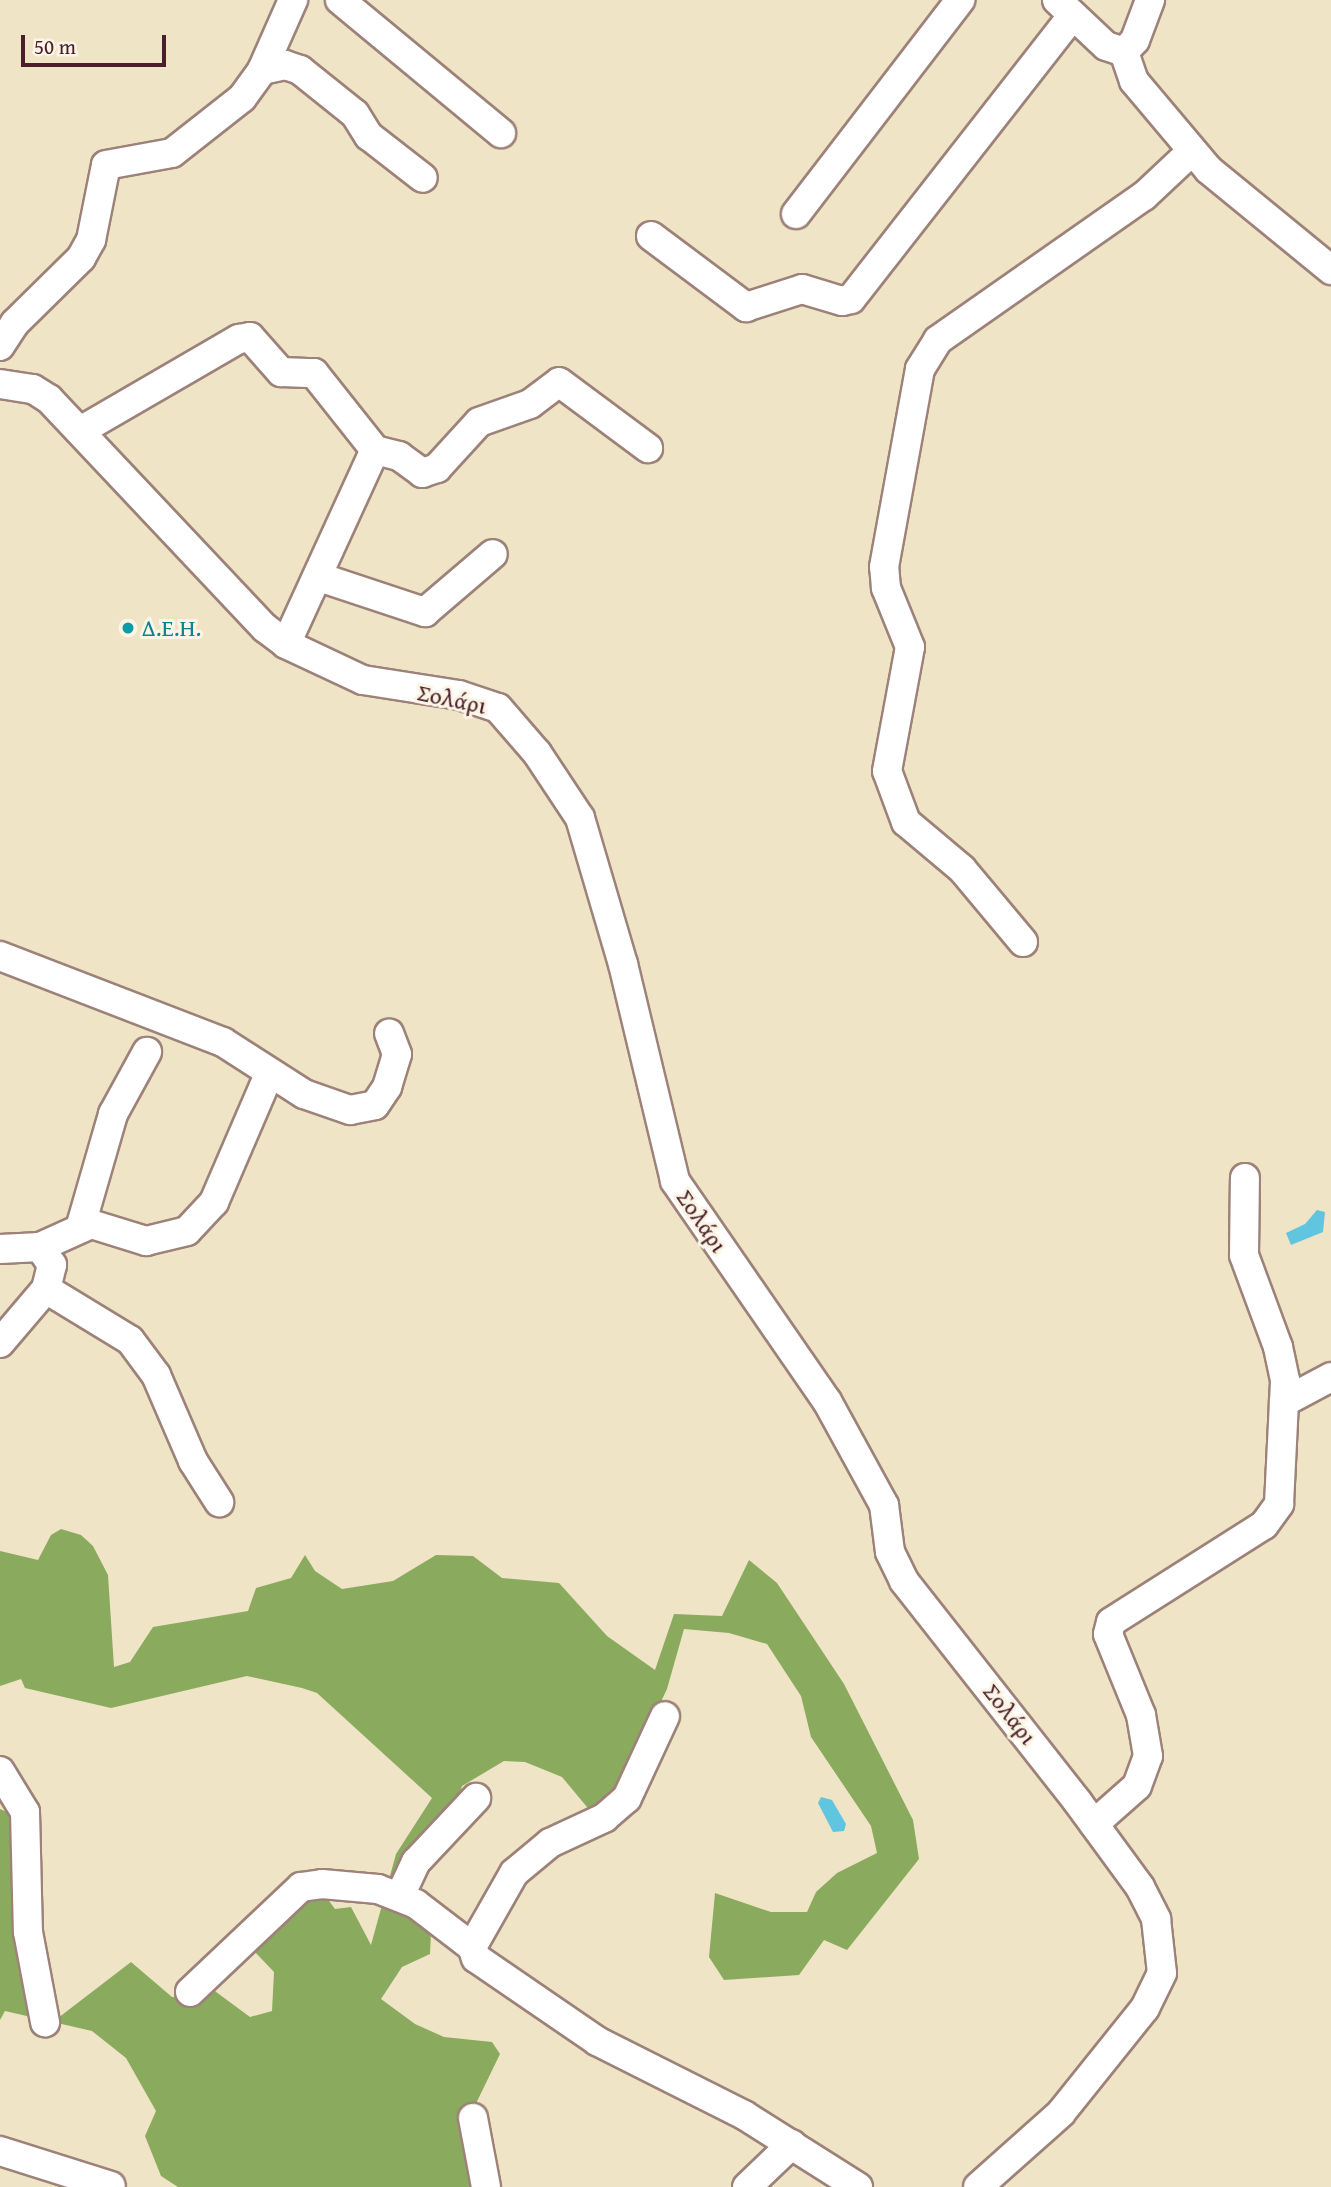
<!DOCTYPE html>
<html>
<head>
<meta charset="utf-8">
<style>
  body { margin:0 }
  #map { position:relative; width:1331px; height:2187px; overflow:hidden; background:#f0e4c7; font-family:"Gentium Book Plus",serif }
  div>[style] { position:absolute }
  .forest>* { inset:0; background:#8aaa5d }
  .water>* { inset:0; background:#60c5de }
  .roads { filter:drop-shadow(2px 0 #9d8279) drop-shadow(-2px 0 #9d8279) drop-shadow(0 2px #9d8279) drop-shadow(0 -2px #9d8279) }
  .minor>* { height:28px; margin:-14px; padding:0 14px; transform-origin:14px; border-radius:14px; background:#fff }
  .dots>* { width:19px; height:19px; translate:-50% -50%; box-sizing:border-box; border:4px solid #fcf5e5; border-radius:50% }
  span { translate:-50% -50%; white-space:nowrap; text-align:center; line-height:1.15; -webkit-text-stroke:6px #fcf5e5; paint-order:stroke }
  .culture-label { font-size:24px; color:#0d838f }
  .left { translate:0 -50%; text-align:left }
  .street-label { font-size:24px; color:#4a1f2b }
  .scale { position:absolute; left:21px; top:35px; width:145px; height:32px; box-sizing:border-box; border:4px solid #4a1f2b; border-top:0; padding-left:9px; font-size:21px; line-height:24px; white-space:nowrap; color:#4a1f2b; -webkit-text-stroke:5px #fcf5e5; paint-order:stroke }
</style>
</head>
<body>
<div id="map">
  <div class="forest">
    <i style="clip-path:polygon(61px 1529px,81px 1535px,93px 1546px,108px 1575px,114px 1667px,130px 1662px,153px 1627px,248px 1611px,256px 1588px,291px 1578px,305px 1555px,315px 1571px,342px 1589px,393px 1581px,436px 1555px,473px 1556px,502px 1578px,559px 1583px,607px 1636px,655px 1670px,674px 1614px,722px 1616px,749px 1560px,777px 1583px,844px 1684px,913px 1820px,919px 1859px,847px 1950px,824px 1940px,799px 1975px,724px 1980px,709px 1957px,715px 1893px,771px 1912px,807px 1912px,816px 1892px,837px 1873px,877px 1853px,871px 1826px,811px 1737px,801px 1696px,767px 1644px,729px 1633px,684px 1629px,667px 1689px,615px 1799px,592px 1813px,562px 1777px,525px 1762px,504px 1761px,462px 1786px,456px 1807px,391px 1905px,431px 1932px,430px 1954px,402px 1967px,381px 1999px,415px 2024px,444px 2037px,492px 2042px,500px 2054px,468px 2120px,474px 2187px,178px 2187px,161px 2176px,145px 2136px,156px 2111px,126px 2058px,92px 2031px,5px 2011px,0 2020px,0 1809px,21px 1818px,58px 2018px,131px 1962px,172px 1997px,194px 1998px,208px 1986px,250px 2017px,272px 2011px,274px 1972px,252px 1949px,304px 1897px,324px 1894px,335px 1909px,351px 1907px,371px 1945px,396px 1854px,432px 1798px,317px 1693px,302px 1688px,247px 1676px,111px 1708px,25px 1688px,21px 1679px,0 1686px,0 1551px,38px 1560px,51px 1535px)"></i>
  </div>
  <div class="water">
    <i style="clip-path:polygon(1317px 1210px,1325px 1212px,1323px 1232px,1291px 1245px,1286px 1233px,1305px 1224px)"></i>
    <i style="clip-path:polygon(821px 1797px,832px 1800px,846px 1824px,844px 1831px,833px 1832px,818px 1803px)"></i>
  </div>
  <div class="roads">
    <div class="minor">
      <i style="left:340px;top:0;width:209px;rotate:39.6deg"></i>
      <i style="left:1057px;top:0;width:67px;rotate:43.2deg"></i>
      <i style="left:1106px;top:46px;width:19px;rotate:18deg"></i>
      <i style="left:1124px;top:52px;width:16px;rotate:-47deg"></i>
      <i style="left:1135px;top:40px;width:43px;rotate:-69.4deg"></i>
      <i style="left:1124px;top:52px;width:31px;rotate:71deg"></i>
      <i style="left:1134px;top:81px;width:116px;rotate:49.9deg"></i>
      <i style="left:1209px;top:170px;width:158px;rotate:39.3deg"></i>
      <i style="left:262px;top:70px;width:24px;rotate:-12deg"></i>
      <i style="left:285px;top:65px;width:16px;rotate:18deg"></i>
      <i style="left:300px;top:70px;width:70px;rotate:38.7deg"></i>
      <i style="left:355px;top:114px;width:26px;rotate:58deg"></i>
      <i style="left:369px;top:136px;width:68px;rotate:37.9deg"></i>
      <i style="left:796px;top:214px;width:270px;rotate:-52.5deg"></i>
      <i style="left:651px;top:236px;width:119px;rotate:36.8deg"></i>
      <i style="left:746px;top:307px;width:59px;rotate:-17.8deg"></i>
      <i style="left:802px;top:289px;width:42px;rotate:16.7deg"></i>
      <i style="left:842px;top:301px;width:9px;rotate:-13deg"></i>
      <i style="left:851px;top:299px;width:360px;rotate:-52deg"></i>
      <i style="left:0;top:346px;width:27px;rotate:-57deg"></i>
      <i style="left:15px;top:323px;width:93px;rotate:-44.6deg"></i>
      <i style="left:81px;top:258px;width:21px;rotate:-61deg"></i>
      <i style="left:91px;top:240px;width:76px;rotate:-78.7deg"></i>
      <i style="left:106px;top:165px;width:67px;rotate:-10.3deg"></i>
      <i style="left:172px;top:153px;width:89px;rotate:-38.2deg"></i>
      <i style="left:242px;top:98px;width:34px;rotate:-54deg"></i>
      <i style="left:262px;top:70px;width:77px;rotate:-66.1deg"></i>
      <i style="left:0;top:384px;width:33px;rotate:9deg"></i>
      <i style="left:33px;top:389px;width:19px;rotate:32deg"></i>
      <i style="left:49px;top:399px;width:315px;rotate:46.7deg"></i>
      <i style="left:265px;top:628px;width:26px;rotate:37deg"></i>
      <i style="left:286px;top:644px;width:85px;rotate:25.1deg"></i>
      <i style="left:363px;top:680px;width:97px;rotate:8.9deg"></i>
      <i style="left:459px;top:695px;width:41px;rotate:18.4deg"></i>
      <i style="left:498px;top:708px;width:60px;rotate:49.1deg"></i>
      <i style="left:537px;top:753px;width:78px;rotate:56.5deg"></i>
      <i style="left:580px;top:818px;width:152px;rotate:73.6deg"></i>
      <i style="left:623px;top:964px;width:223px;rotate:76.5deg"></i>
      <i style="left:675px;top:1181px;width:267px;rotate:55.4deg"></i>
      <i style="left:827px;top:1401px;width:119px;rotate:61.3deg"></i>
      <i style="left:884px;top:1505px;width:47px;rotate:82.7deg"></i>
      <i style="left:890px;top:1552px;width:32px;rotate:64deg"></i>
      <i style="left:904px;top:1581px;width:280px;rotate:51.8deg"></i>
      <i style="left:1077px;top:1801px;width:107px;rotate:53.8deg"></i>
      <i style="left:1140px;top:1887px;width:36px;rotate:63deg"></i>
      <i style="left:1156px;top:1919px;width:54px;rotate:83.7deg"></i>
      <i style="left:1162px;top:1973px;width:39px;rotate:116deg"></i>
      <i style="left:1145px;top:2008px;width:134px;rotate:128.7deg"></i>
      <i style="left:1061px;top:2113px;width:111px;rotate:138.3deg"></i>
      <i style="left:80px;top:431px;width:184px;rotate:-30.1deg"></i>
      <i style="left:239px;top:339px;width:11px;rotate:-10deg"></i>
      <i style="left:250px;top:337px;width:47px;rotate:48.5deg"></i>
      <i style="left:281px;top:372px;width:33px;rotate:2deg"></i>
      <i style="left:314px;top:373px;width:98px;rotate:51.6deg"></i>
      <i style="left:375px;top:450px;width:25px;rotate:14deg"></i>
      <i style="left:399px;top:456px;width:29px;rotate:36deg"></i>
      <i style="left:422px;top:473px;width:16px;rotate:-18deg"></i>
      <i style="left:437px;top:468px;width:62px;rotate:-47.6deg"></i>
      <i style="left:479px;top:422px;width:54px;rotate:-19.4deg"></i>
      <i style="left:530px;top:404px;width:36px;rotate:-37deg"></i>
      <i style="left:559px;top:382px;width:111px;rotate:36.6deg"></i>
      <i style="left:319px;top:577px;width:112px;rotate:18.3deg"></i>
      <i style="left:425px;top:612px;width:89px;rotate:-40.5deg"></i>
      <i style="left:286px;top:644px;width:213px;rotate:-65.4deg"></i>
      <i style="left:1023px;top:942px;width:95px;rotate:-129.9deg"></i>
      <i style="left:962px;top:869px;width:73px;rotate:-140deg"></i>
      <i style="left:906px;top:822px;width:54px;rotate:-110.4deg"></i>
      <i style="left:887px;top:771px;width:126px;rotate:-79.5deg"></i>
      <i style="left:910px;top:647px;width:64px;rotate:-112.1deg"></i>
      <i style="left:886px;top:588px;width:21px;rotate:-95deg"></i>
      <i style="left:884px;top:567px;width:201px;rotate:-79.7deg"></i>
      <i style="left:920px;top:369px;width:34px;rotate:-58deg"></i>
      <i style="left:938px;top:340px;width:251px;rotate:-35deg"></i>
      <i style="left:1144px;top:196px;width:66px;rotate:-43.2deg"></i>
      <i style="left:0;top:956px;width:239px;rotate:21.1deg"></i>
      <i style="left:223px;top:1042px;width:96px;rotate:32.7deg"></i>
      <i style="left:304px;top:1094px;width:49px;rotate:19.2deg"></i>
      <i style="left:350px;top:1110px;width:25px;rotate:-11deg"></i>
      <i style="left:375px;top:1105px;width:22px;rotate:-56deg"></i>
      <i style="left:387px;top:1087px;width:34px;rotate:-73deg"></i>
      <i style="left:397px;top:1054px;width:22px;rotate:-111deg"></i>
      <i style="left:81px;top:1225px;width:116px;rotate:-73.9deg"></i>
      <i style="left:113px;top:1114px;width:71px;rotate:-61.3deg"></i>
      <i style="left:0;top:1249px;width:40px;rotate:-2.9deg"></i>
      <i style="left:40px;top:1247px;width:56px;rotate:-24.3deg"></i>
      <i style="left:91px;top:1224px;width:58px;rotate:17.2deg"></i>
      <i style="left:146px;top:1241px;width:42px;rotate:-13.7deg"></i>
      <i style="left:187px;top:1231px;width:40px;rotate:-47deg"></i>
      <i style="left:214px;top:1202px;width:139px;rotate:-66.7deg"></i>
      <i style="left:46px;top:1289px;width:98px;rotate:31.3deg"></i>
      <i style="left:130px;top:1340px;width:44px;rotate:53.4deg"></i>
      <i style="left:156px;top:1375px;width:94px;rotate:66.7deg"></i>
      <i style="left:193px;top:1461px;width:49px;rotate:57.6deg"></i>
      <i style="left:0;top:1343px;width:71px;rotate:-49.6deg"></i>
      <i style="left:46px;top:1289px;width:25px;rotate:-76deg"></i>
      <i style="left:52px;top:1265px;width:22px;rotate:-124deg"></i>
      <i style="left:1284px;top:1402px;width:53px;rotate:-28deg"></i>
      <i style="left:0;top:1771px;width:48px;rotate:58.6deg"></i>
      <i style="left:25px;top:1812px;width:120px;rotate:88.6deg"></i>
      <i style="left:28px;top:1932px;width:92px;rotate:79.3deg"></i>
      <i style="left:1094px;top:1824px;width:57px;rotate:-41.5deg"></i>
      <i style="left:1137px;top:1786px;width:32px;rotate:-70deg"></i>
      <i style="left:1148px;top:1756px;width:42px;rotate:-99.7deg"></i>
      <i style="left:1141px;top:1715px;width:87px;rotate:-112.2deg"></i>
      <i style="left:1108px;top:1634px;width:12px;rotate:-76deg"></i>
      <i style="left:1111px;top:1622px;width:181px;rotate:-32.4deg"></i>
      <i style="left:1264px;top:1525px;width:26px;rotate:-54deg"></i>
      <i style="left:1279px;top:1504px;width:124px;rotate:-87.2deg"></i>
      <i style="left:1285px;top:1380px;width:34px;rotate:-102deg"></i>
      <i style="left:1278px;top:1347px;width:98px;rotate:-110.3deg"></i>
      <i style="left:1244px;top:1255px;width:77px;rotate:-89.3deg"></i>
      <i style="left:400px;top:1896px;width:38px;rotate:-65deg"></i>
      <i style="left:416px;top:1862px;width:88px;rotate:-46.8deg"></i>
      <i style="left:472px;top:1947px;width:85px;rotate:-60.4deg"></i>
      <i style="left:514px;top:1873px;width:47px;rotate:-39.8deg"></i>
      <i style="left:550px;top:1843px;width:60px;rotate:-24.8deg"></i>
      <i style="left:604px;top:1818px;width:30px;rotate:-41deg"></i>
      <i style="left:627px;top:1798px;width:90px;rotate:-65.1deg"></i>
      <i style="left:190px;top:1992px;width:153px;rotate:-43.4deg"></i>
      <i style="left:301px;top:1887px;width:21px;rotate:-8deg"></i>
      <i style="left:322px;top:1884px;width:56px;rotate:5.1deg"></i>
      <i style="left:378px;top:1889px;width:41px;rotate:21.5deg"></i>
      <i style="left:416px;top:1904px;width:71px;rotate:37.5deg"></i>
      <i style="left:472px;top:1947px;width:12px;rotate:70deg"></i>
      <i style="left:476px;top:1958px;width:147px;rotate:34.4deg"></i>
      <i style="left:597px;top:2041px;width:165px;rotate:26.7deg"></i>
      <i style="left:744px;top:2115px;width:135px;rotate:32.3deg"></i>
      <i style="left:473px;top:2118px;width:70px;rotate:79.3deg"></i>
      <i style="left:0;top:2151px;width:116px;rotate:17.5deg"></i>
      <i style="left:747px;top:2187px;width:62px;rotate:-43.7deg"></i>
    </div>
  </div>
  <div class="dots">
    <i style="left:128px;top:628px;background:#0f9aa8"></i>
  </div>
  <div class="culture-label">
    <span class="left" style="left:142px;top:628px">Δ.Ε.Η.</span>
  </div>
  <div class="street-label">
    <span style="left:452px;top:699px;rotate:12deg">Σολάρι</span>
    <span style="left:702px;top:1221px;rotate:56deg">Σολάρι</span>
    <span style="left:1010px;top:1714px;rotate:52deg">Σολάρι</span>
  </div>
  <div class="scale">50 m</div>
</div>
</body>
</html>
